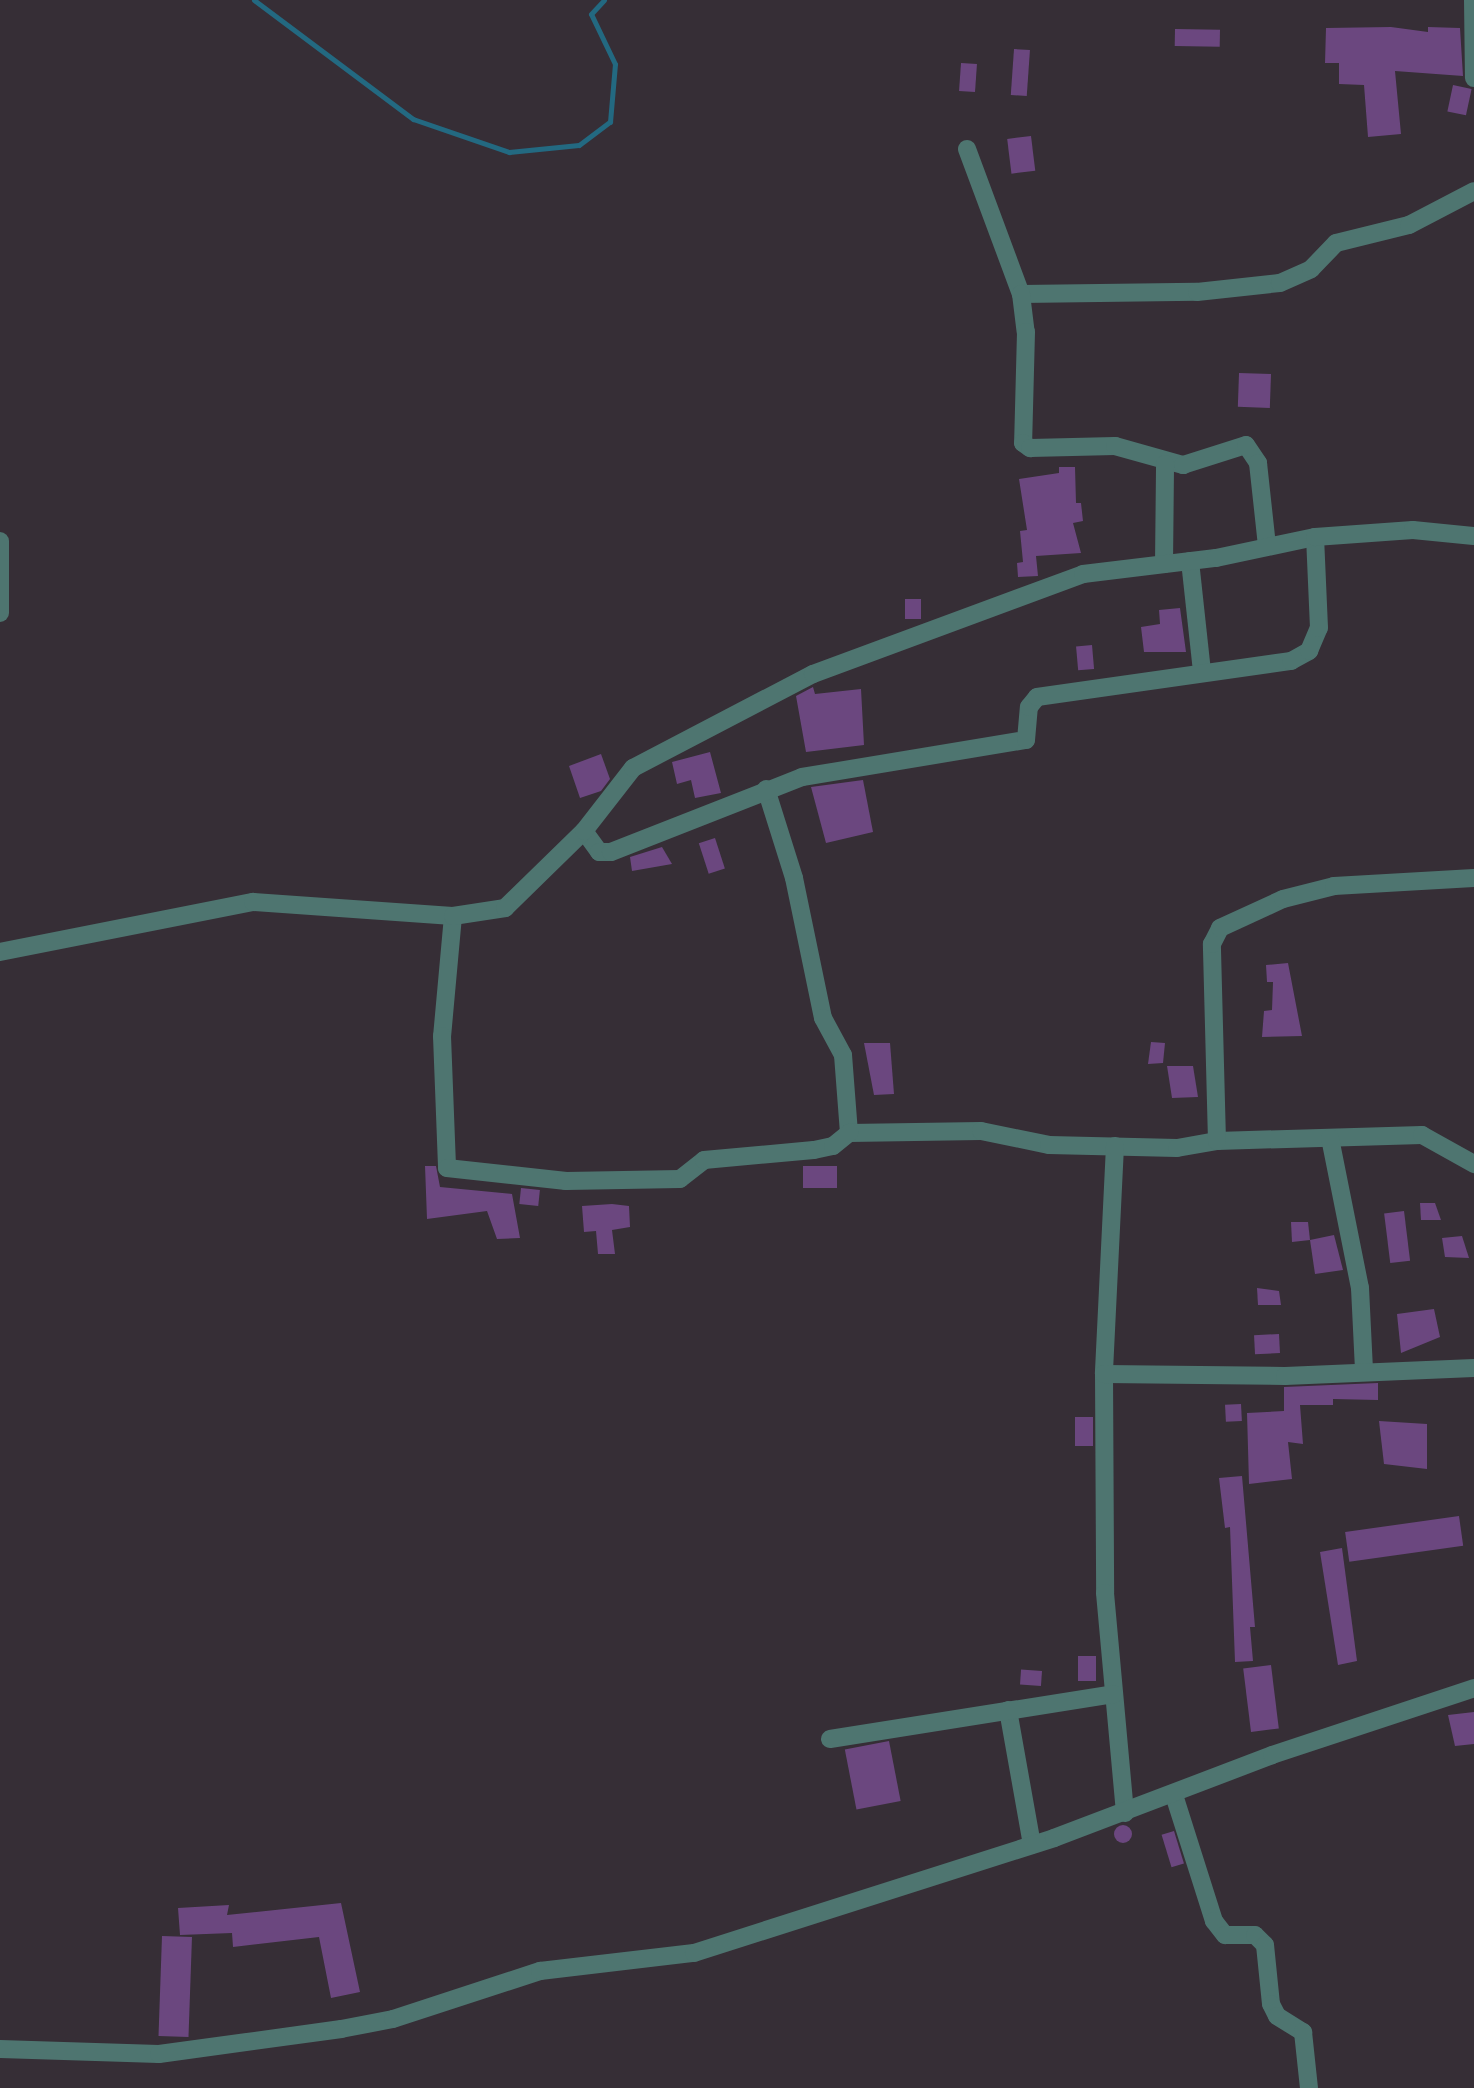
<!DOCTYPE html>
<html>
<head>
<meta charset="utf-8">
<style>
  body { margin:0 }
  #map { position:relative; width:1474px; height:2088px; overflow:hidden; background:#362e36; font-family:"Asap Condensed",sans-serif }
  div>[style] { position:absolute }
  .stream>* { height:5px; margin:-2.5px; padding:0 2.5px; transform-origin:2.5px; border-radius:2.5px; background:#236981 }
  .building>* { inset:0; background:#6b477f; transform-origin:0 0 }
  .round { border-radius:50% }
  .minor>* { height:18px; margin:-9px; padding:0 9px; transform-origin:9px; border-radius:9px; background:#4e7570 }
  span { translate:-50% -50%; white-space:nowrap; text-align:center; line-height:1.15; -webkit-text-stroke:6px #2c242b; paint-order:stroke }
</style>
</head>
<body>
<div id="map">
  <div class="stream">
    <i style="left:254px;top:0;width:199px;rotate:36.8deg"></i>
    <i style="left:413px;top:119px;width:102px;rotate:19deg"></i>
    <i style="left:509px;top:152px;width:70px;rotate:-5.7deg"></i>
    <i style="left:579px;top:145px;width:39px;rotate:-37deg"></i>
    <i style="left:610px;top:122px;width:58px;rotate:-85.1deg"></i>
    <i style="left:615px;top:64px;width:55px;rotate:-115.6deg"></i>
    <i style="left:591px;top:14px;width:19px;rotate:-47deg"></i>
  </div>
  <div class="building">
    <i style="clip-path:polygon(1391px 27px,1428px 32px,1428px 27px,1460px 28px,1463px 76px,1395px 71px,1401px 134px,1368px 137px,1364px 85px,1339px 84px,1339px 63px,1325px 63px,1326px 28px)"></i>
    <i style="left:1175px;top:29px;width:45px;height:17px;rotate:1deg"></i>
    <i style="left:1014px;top:49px;width:16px;height:46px;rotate:4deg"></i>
    <i style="left:961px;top:63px;width:16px;height:28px;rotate:4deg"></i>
    <i style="left:1453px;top:85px;width:19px;height:27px;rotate:12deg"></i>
    <i style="left:1031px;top:136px;width:35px;height:24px;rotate:83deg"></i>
    <i style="left:1271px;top:374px;width:34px;height:32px;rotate:92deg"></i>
    <i style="clip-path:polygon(1059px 467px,1075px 467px,1076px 503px,1081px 503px,1083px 521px,1073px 523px,1081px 553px,1036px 556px,1038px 576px,1018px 577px,1017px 563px,1023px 562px,1020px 531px,1027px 530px,1019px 479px,1059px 473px)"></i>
    <i style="left:905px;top:599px;width:16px;height:20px"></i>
    <i style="clip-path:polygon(1180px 608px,1186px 652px,1144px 652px,1141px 627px,1160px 624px,1159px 610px)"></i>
    <i style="left:1092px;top:645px;width:24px;height:16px;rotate:85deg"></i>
    <i style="clip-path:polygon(813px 687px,815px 694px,861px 689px,864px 745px,806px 752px,796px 696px)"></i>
    <i style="clip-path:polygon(710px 752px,721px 793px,695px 798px,691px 780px,677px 784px,672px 762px)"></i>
    <i style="clip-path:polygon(601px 754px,610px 779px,601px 791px,580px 798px,569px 766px)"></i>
    <i style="clip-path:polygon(863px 780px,873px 832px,826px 843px,811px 787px)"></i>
    <i style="left:715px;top:838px;width:32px;height:17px;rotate:72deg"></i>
    <i style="clip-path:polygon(662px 847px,672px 864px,632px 871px,630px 857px)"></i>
    <i style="clip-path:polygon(1288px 963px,1302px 1036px,1262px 1037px,1264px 1011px,1272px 1010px,1273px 982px,1267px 982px,1266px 965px)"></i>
    <i style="clip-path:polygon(1151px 1042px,1165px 1043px,1163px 1063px,1148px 1064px)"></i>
    <i style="clip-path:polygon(864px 1043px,890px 1043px,894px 1094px,874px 1095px)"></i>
    <i style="clip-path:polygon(1167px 1066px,1193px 1066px,1198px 1097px,1172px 1098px)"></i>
    <i style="clip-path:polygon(425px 1166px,436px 1166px,440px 1187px,512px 1194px,520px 1238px,497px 1239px,487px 1211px,427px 1219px)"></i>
    <i style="left:803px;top:1166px;width:34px;height:22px"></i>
    <i style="left:521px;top:1188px;width:19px;height:16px;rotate:6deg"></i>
    <i style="clip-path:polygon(1420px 1203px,1435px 1203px,1441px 1220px,1421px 1220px)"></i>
    <i style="clip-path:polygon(612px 1204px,629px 1206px,630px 1227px,612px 1230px,615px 1254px,598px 1254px,596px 1231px,584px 1232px,582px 1206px)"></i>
    <i style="left:1404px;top:1211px;width:50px;height:20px;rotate:83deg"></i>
    <i style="clip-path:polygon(1291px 1222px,1308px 1222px,1310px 1240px,1292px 1242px)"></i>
    <i style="clip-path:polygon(1334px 1235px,1343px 1270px,1315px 1274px,1310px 1240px)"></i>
    <i style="clip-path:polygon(1462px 1236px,1469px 1258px,1445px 1257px,1442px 1238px)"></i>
    <i style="clip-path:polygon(1257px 1288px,1279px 1291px,1281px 1305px,1258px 1305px)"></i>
    <i style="clip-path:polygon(1434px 1309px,1440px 1337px,1401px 1353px,1397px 1314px)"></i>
    <i style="left:1279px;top:1334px;width:19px;height:25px;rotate:87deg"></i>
    <i style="clip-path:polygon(1378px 1383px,1378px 1400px,1333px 1399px,1333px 1405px,1300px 1405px,1303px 1444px,1288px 1442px,1292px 1479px,1249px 1484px,1247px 1413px,1284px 1411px,1284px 1387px)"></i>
    <i style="left:1241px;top:1404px;width:17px;height:16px;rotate:87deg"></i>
    <i style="left:1093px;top:1417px;width:29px;height:18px;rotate:90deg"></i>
    <i style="clip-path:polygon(1379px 1421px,1427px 1424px,1427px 1469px,1384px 1464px)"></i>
    <i style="clip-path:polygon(1242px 1476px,1255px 1627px,1250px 1627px,1253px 1661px,1235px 1662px,1230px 1527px,1225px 1528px,1219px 1478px)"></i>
    <i style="left:1459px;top:1516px;width:30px;height:115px;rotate:82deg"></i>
    <i style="clip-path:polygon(1342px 1548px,1357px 1661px,1338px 1665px,1320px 1552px)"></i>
    <i style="left:1078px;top:1656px;width:18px;height:25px"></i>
    <i style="left:1271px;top:1665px;width:64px;height:28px;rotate:83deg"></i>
    <i style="left:1042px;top:1671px;width:15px;height:21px;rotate:94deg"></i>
    <i style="clip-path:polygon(1474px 1712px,1474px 1744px,1455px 1746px,1448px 1715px)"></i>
    <i style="left:889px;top:1741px;width:61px;height:45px;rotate:79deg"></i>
    <i class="round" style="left:1114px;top:1825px;width:18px;height:18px"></i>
    <i style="left:1174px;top:1831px;width:34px;height:13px;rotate:73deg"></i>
    <i style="clip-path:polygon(341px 1903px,360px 1992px,331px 1998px,319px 1937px,233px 1947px,232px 1933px,180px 1935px,178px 1908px,229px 1905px,227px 1915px)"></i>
    <i style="left:162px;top:1936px;width:30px;height:100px;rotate:2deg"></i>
  </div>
  <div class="minor">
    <i style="left:1473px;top:0;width:78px;rotate:89.3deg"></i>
    <i style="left:967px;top:149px;width:155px;rotate:69.6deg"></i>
    <i style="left:1021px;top:294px;width:176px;rotate:-0.7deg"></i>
    <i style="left:1197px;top:292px;width:83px;rotate:-6.2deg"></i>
    <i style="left:1280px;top:283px;width:34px;rotate:-24deg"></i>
    <i style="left:1311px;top:269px;width:36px;rotate:-46deg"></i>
    <i style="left:1336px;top:243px;width:75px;rotate:-13.9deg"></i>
    <i style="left:1409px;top:225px;width:73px;rotate:-27.6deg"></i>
    <i style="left:1021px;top:294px;width:38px;rotate:83deg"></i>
    <i style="left:1026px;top:332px;width:111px;rotate:91.5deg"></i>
    <i style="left:1023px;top:443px;width:9px;rotate:36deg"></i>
    <i style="left:1030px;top:448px;width:85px;rotate:-1.3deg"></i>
    <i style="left:1115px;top:446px;width:71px;rotate:15.6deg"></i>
    <i style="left:1183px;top:465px;width:66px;rotate:-17.6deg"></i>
    <i style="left:1246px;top:445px;width:22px;rotate:56deg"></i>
    <i style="left:1258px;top:463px;width:83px;rotate:83.8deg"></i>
    <i style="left:0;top:541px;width:72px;rotate:90deg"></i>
    <i style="left:1190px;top:561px;width:111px;rotate:83.8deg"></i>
    <i style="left:1164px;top:564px;width:100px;rotate:-89.4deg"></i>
    <i style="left:766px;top:789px;width:93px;rotate:72.5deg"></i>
    <i style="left:794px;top:878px;width:143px;rotate:78.3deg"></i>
    <i style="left:823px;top:1018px;width:42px;rotate:61.6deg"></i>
    <i style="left:843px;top:1055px;width:78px;rotate:85.6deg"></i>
    <i style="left:849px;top:1133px;width:132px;rotate:-0.9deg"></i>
    <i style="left:981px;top:1131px;width:69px;rotate:11.6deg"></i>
    <i style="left:1049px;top:1145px;width:128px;rotate:1.3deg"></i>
    <i style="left:1177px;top:1148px;width:41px;rotate:-9.9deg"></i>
    <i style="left:1217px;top:1141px;width:205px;rotate:-1.7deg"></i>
    <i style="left:1422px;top:1135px;width:60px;rotate:29.1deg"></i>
    <i style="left:584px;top:831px;width:26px;rotate:54deg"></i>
    <i style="left:599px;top:852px;width:12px"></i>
    <i style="left:611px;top:852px;width:205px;rotate:-21.4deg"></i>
    <i style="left:802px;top:777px;width:227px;rotate:-9.4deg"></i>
    <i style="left:1026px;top:740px;width:33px;rotate:-85deg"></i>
    <i style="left:1029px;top:707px;width:13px;rotate:-51deg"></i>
    <i style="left:1037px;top:697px;width:257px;rotate:-8.1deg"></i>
    <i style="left:1291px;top:661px;width:21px;rotate:-29deg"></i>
    <i style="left:1309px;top:651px;width:25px;rotate:-67deg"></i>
    <i style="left:1319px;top:628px;width:91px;rotate:-92.5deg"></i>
    <i style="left:453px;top:916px;width:121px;rotate:95.2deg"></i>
    <i style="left:442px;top:1036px;width:132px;rotate:87.8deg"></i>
    <i style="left:447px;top:1168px;width:120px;rotate:6.2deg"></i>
    <i style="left:566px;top:1181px;width:114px;rotate:-1deg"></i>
    <i style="left:680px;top:1179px;width:31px;rotate:-38deg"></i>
    <i style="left:704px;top:1160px;width:110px;rotate:-5.2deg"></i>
    <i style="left:814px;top:1150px;width:19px;rotate:-12deg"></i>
    <i style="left:833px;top:1146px;width:21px;rotate:-39deg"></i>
    <i style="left:0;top:952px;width:258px;rotate:-11.2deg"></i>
    <i style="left:253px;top:902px;width:200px;rotate:4deg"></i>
    <i style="left:453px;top:916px;width:53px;rotate:-8.7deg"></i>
    <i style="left:505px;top:908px;width:110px;rotate:-44.3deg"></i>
    <i style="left:584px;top:831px;width:80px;rotate:-52.1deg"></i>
    <i style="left:633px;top:768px;width:203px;rotate:-27.6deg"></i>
    <i style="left:813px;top:674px;width:288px;rotate:-20.3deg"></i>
    <i style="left:1083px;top:574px;width:134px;rotate:-6.9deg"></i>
    <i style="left:1216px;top:558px;width:101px;rotate:-12deg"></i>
    <i style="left:1315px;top:537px;width:98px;rotate:-4.1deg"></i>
    <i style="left:1413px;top:530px;width:61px;rotate:5.6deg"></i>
    <i style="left:1330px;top:1138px;width:153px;rotate:78.7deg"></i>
    <i style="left:1360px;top:1288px;width:83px;rotate:87.2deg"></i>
    <i style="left:1217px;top:1141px;width:197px;rotate:-91.5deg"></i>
    <i style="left:1212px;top:944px;width:18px;rotate:-63deg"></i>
    <i style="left:1220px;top:928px;width:69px;rotate:-24.7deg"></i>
    <i style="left:1283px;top:899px;width:53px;rotate:-14.3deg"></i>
    <i style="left:1334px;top:886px;width:140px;rotate:-3.3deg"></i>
    <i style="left:1115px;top:1146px;width:228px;rotate:92.8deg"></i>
    <i style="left:1104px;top:1374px;width:219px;rotate:89.7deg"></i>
    <i style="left:1105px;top:1593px;width:221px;rotate:84.8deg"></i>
    <i style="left:1104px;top:1374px;width:181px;rotate:0.6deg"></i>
    <i style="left:1285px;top:1376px;width:189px;rotate:-2.4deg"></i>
    <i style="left:1008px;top:1710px;width:137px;rotate:79.9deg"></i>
    <i style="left:830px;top:1739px;width:287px;rotate:-9deg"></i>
    <i style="left:1174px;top:1795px;width:132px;rotate:72.4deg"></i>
    <i style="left:1214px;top:1921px;width:18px;rotate:52deg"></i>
    <i style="left:1225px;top:1935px;width:30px"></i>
    <i style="left:1255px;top:1935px;width:14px;rotate:45deg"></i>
    <i style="left:1265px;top:1945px;width:59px;rotate:84.2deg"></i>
    <i style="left:1271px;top:2004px;width:13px;rotate:63deg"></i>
    <i style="left:1277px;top:2016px;width:31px;rotate:32deg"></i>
    <i style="left:1303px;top:2032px;width:56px;rotate:83.9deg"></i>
    <i style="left:0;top:2049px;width:159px;rotate:1.8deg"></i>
    <i style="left:159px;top:2054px;width:184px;rotate:-7.8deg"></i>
    <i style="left:341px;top:2029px;width:53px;rotate:-10.9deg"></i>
    <i style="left:393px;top:2019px;width:155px;rotate:-18.1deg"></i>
    <i style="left:540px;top:1971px;width:155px;rotate:-6.7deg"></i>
    <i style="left:694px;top:1953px;width:378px;rotate:-17.7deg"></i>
    <i style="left:1054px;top:1838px;width:233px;rotate:-20.8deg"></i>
    <i style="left:1272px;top:1755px;width:213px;rotate:-18.3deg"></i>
  </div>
</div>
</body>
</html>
